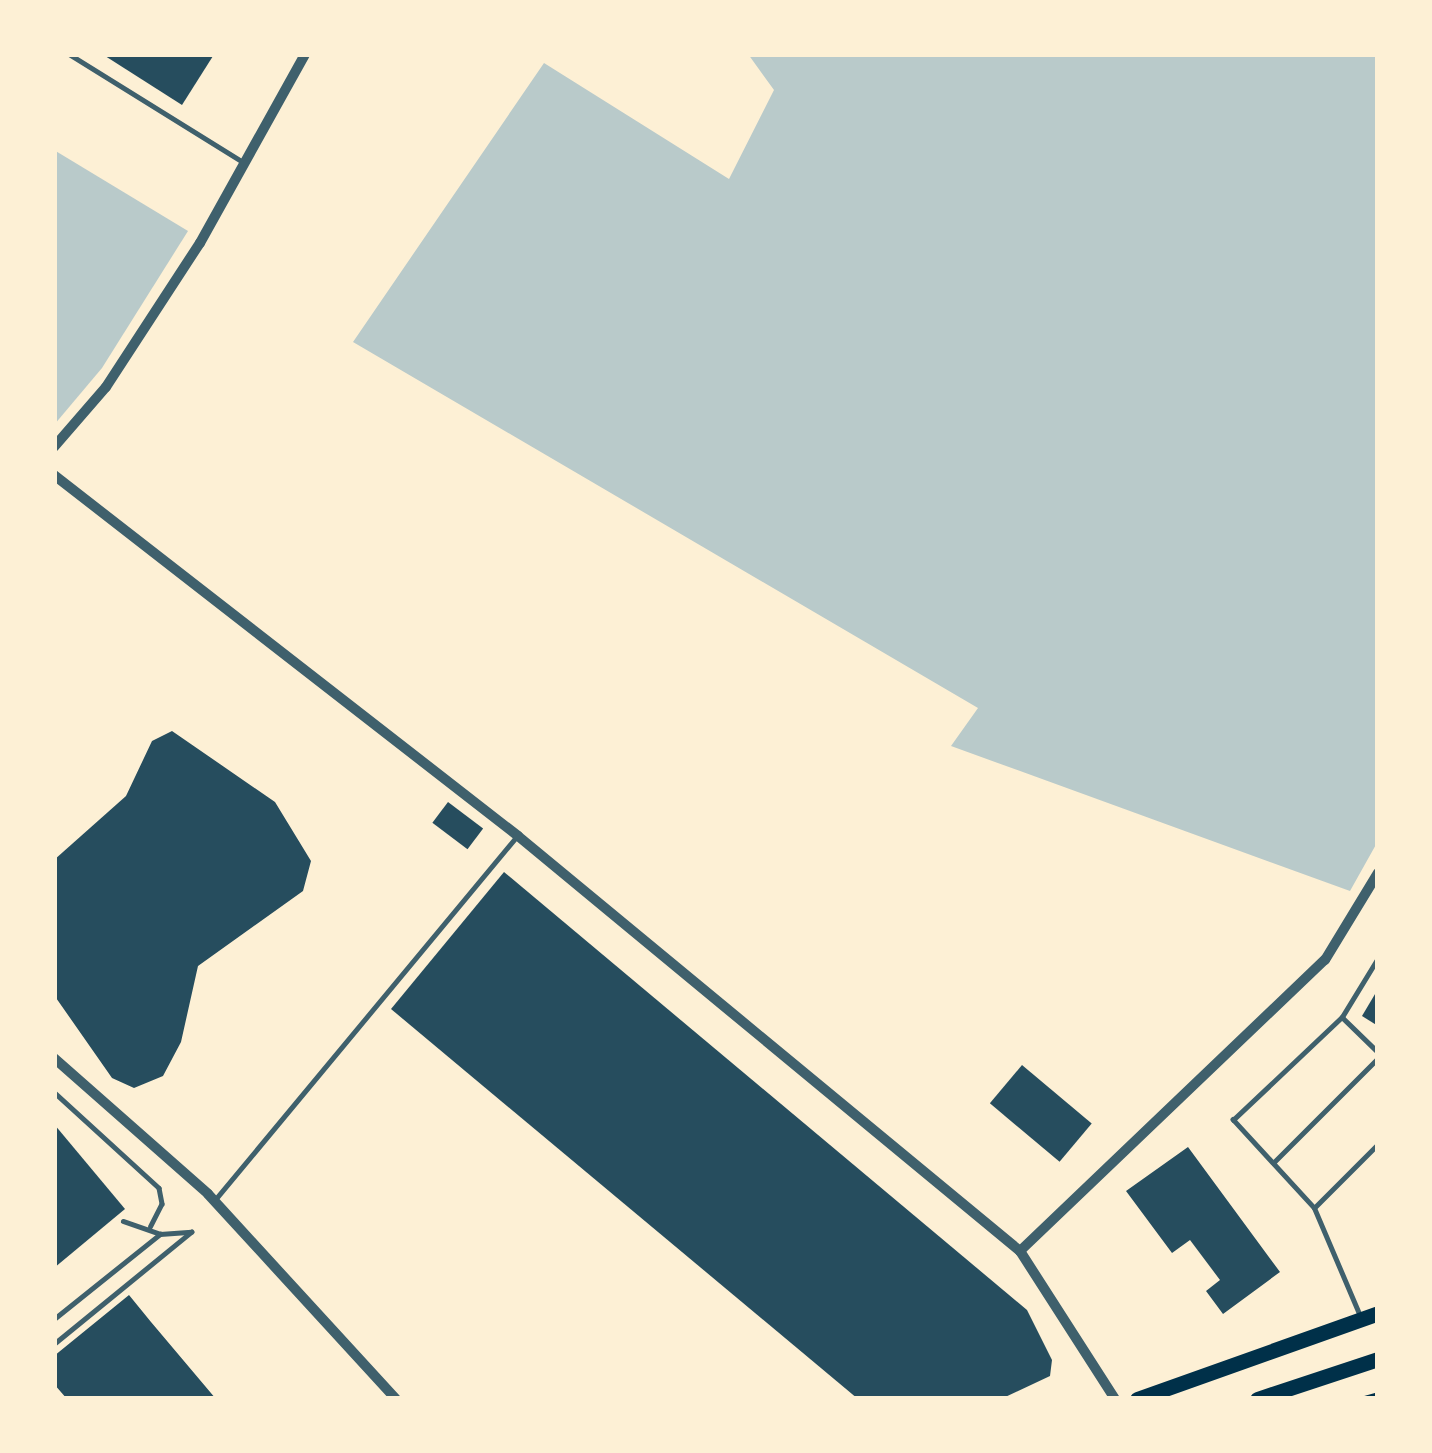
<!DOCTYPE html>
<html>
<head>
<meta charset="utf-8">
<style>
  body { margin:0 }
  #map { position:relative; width:1432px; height:1453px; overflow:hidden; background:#fdf0d5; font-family:Poppins,sans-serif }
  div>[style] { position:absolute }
  .green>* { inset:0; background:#b9caca }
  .building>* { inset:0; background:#264d5e; transform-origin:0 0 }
  .path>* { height:4.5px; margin:-2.25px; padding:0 2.25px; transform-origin:2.25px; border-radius:2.25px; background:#003049 }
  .service>* { height:4.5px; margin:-2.25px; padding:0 2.25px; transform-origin:2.25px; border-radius:2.25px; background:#3f606c }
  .minor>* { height:10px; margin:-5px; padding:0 5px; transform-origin:5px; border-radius:5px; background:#3f606c }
  .primary>* { height:15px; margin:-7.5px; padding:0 7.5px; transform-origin:7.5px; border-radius:7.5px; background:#003049 }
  span { translate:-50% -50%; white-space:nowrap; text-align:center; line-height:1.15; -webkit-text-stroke:10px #fdf0d5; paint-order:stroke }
  .frame { position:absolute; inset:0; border:57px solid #fdf0d5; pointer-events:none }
</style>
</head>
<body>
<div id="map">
  <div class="green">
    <i style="clip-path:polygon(748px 54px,1378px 54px,1378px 841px,1350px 891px,951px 746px,978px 708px,353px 342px,544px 63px,729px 179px,774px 90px)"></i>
    <i style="clip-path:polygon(54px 150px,188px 231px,102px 368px,54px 425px)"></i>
  </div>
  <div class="building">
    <i style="clip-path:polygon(102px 54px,209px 54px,213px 56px,182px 105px)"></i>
    <i style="clip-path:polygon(172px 731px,275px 802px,311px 861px,303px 891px,198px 966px,181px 1042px,163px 1076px,134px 1088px,112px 1078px,54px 995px,54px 860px,126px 796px,152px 741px)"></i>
    <i style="left:448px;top:802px;width:44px;height:26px;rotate:37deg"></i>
    <i style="clip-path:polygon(504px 872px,1027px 1310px,1052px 1360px,1050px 1376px,1001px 1399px,858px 1399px,391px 1009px)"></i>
    <i style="clip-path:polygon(1378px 989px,1378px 1026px,1362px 1016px)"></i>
    <i style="left:1022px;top:1065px;width:91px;height:50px;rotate:40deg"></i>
    <i style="clip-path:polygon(54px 1124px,125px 1209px,54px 1268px)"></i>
    <i style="clip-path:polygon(1188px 1147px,1280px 1272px,1223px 1314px,1206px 1291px,1220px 1280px,1190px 1240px,1172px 1253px,1126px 1191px)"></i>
    <i style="clip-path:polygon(129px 1295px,151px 1322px,216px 1399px,67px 1399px,54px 1384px,54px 1356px)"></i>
  </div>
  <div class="path">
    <i style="left:1361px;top:1399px;width:18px;rotate:-16deg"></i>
  </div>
  <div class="service">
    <i style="left:69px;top:54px;width:207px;rotate:31.8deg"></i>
    <i style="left:1342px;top:1017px;width:50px;rotate:44.2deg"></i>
    <i style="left:54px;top:1092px;width:142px;rotate:42.4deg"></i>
    <i style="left:159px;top:1188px;width:16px;rotate:79deg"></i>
    <i style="left:162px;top:1204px;width:25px;rotate:117deg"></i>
    <i style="left:1273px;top:1163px;width:148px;rotate:-45deg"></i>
    <i style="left:1378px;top:1196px;width:10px;rotate:90deg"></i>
    <i style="left:214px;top:1201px;width:474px;rotate:-50.3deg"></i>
    <i style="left:1314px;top:1208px;width:91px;rotate:-45deg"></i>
    <i style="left:123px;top:1221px;width:39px;rotate:19deg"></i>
    <i style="left:160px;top:1234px;width:31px;rotate:-4deg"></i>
    <i style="left:54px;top:1285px;width:11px;rotate:90deg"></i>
    <i style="left:1360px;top:1316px;width:117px;rotate:-113.1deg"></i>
    <i style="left:1314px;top:1208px;width:120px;rotate:-132.6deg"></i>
    <i style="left:1233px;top:1120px;width:150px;rotate:-43.4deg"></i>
    <i style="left:1342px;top:1017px;width:69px;rotate:-58.6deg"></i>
    <i style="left:54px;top:1319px;width:136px;rotate:-38.7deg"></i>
    <i style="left:55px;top:1343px;width:176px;rotate:-39.2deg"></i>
  </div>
  <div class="minor">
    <i style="left:54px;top:447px;width:79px;rotate:-49.1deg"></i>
    <i style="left:106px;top:387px;width:172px;rotate:-56.9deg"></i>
    <i style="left:200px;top:243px;width:216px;rotate:-60.9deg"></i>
    <i style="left:54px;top:475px;width:588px;rotate:37.88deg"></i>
    <i style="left:518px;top:836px;width:651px;rotate:39.58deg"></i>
    <i style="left:1020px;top:1251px;width:176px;rotate:57.3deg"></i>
    <i style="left:54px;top:1058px;width:205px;rotate:41.4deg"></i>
    <i style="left:208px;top:1194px;width:278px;rotate:47.5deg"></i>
    <i style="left:1020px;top:1251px;width:422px;rotate:-43.7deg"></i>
    <i style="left:1325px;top:960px;width:102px;rotate:-58.7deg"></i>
  </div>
  <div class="primary">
    <i style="left:1137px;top:1399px;width:256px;rotate:-19.6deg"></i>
    <i style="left:1257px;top:1399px;width:127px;rotate:-18.3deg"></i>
  </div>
  <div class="frame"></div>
</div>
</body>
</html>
